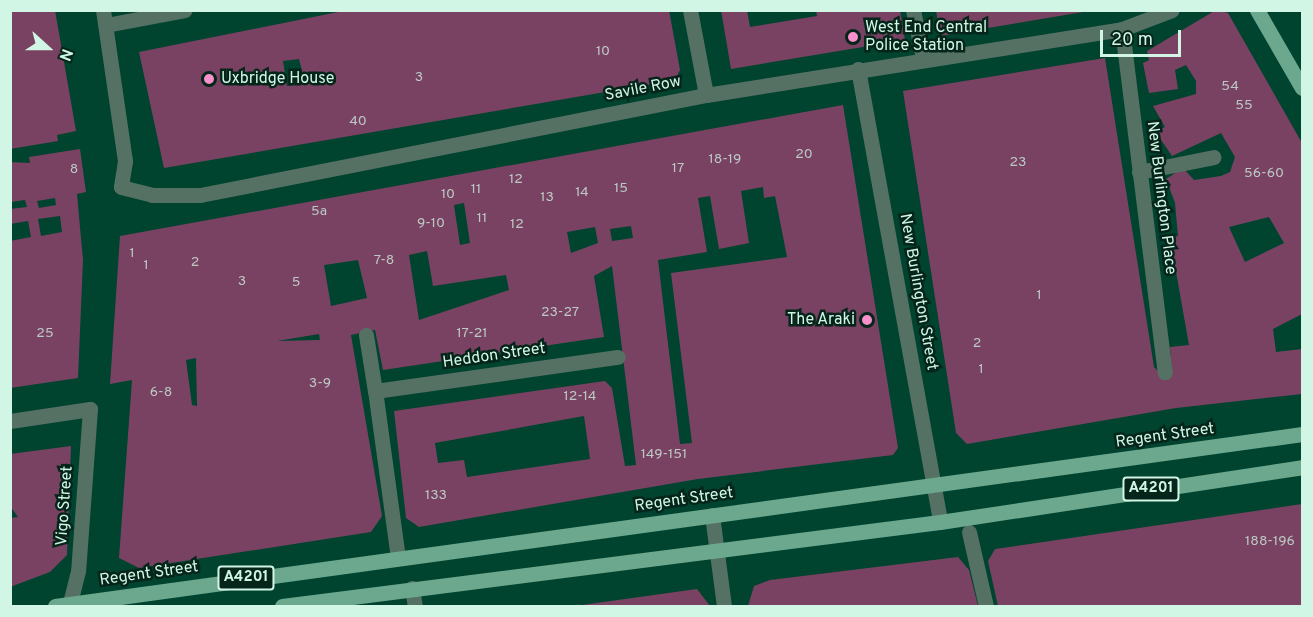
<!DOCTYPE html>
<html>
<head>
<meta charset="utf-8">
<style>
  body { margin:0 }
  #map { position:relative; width:1313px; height:617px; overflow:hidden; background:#00432f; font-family:Overpass,sans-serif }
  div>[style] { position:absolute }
  .building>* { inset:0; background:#7a4262 }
  .minor>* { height:15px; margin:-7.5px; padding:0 7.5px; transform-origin:7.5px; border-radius:7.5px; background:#547164 }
  .major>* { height:15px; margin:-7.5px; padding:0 7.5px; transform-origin:7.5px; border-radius:7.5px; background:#6ba88e }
  .dots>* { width:16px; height:16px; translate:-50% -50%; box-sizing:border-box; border:3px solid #05251a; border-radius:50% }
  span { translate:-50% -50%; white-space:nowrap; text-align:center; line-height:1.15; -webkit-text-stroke:5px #05251a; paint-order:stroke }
  .number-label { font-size:14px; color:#bbc9c4 }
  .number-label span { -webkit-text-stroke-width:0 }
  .shield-label span { padding:2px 4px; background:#05251a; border:2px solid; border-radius:4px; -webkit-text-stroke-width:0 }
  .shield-label { font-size:15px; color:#d1f6e5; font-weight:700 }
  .poi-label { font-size:16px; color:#d1f6e5 }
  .left { translate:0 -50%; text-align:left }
  .right { translate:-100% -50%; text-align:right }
  .street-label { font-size:16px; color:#d1f6e5 }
  .frame { position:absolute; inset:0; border:12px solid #d1f6e5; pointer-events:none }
  .north { position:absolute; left:18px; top:18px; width:60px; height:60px; -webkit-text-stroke:4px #05251a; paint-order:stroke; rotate:111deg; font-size:16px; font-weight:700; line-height:24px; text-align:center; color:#d1f6e5 }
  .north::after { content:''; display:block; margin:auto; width:21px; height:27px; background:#d1f6e5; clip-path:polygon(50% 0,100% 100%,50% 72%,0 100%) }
  .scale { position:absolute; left:1100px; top:30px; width:81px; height:27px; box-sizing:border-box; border:3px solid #d1f6e5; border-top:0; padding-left:8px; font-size:18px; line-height:21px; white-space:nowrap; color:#d1f6e5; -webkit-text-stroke:4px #05251a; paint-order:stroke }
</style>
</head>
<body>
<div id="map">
  <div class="building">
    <i style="clip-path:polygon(10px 10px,55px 10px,76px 131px,57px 135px,58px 141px,10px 149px)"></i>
    <i style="clip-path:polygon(evenodd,348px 10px,669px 10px,680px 70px,675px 80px,164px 168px,139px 52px,348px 10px,299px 59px,305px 83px,287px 86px,283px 61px,299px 59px)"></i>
    <i style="clip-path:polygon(721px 10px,747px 10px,750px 27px,817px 16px,816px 10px,900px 10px,905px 40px,731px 69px)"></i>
    <i style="clip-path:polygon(936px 10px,1083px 10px,1083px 12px,940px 36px)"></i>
    <i style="clip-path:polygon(evenodd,1216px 10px,1228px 13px,1302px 143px,1302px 314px,1273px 329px,1276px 352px,1302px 349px,1302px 394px,1176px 408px,967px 444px,956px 433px,903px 91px,1105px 58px,1154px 367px,1160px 373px,1172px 372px,1170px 347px,1189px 345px,1170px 238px,1178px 236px,1175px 203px,1166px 179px,1183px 168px,1194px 180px,1221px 176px,1230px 172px,1235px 157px,1221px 133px,1172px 156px,1155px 131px,1165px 127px,1153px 106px,1196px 94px,1196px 81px,1186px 65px,1175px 70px,1178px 89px,1149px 93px,1143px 63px,1149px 60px,1147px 51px,1216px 10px,1269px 217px,1284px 243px,1245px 262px,1229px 227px,1269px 217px)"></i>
    <i style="clip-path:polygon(evenodd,843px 105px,898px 448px,893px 455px,698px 479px,419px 527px,406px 518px,394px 411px,605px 381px,612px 388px,625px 466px,636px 465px,612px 266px,594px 276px,604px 337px,383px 370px,375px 330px,351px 335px,382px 516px,371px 532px,139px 568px,119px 558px,132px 380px,110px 384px,120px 236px,843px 105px,763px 187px,764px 198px,775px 196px,787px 257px,671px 273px,692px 443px,680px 444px,658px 260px,707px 252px,698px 198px,710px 196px,719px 249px,749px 243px,741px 191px,763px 187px,843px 105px,464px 203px,470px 243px,460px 245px,454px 205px,464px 203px,843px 105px,631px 226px,633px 238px,612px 241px,610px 229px,631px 226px,843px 105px,595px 227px,598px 243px,613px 245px,598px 243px,571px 253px,567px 232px,595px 227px,843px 105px,427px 251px,433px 286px,506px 275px,509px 290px,419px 320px,409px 255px,427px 251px,843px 105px,358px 260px,367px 298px,331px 306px,324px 265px,358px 260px,843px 105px,319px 334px,320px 340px,277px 341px,319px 334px,843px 105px,196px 358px,197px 406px,192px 405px,186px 360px,196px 358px,843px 105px,584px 416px,590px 459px,467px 477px,464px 460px,438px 463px,435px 443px,584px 416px)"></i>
    <i style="clip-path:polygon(evenodd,80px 149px,86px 192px,77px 194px,83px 260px,78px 378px,10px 388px,10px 241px,31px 237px,28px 221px,10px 224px,10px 209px,27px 207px,25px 200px,10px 202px,10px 162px,30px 163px,29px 157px,80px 149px,55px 198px,56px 205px,39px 208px,37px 201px,55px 198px,80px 149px,60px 216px,62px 232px,41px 236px,38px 219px,60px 216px)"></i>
    <i style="clip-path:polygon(71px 446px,67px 555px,50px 572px,10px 587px,10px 518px,18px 517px,10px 506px,10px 454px)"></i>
    <i style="clip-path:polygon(1302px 504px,1302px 606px,998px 606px,988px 561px,995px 549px)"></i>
    <i style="clip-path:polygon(958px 557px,969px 570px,978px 606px,748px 606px,754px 586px,770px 580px)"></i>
    <i style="clip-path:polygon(697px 589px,710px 606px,582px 606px,582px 605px)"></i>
  </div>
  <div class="minor">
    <i style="left:103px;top:10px;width:153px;rotate:81.7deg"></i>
    <i style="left:125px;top:161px;width:26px;rotate:99deg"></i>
    <i style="left:121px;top:187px;width:32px;rotate:14deg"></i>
    <i style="left:152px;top:195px;width:48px"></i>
    <i style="left:200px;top:195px;width:516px;rotate:-11.18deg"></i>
    <i style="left:706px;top:95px;width:421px;rotate:-9deg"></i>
    <i style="left:1122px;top:29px;width:53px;rotate:-20.8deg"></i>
    <i style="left:690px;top:10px;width:86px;rotate:79.3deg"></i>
    <i style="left:913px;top:10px;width:49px;rotate:78.2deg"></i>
    <i style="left:106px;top:25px;width:80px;rotate:-10.8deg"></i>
    <i style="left:1122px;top:29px;width:346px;rotate:82.9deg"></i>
    <i style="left:858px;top:69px;width:460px;rotate:79.7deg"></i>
    <i style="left:1139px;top:172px;width:76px;rotate:-11.3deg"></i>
    <i style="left:366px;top:335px;width:57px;rotate:80.9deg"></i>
    <i style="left:10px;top:421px;width:81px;rotate:-8.5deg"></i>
    <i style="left:90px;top:409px;width:162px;rotate:94.2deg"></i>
    <i style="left:78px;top:571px;width:36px;rotate:104deg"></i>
    <i style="left:712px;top:515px;width:92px;rotate:82.5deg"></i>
    <i style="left:969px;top:532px;width:76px;rotate:77.1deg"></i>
    <i style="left:398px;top:558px;width:169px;rotate:-97.8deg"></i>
    <i style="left:375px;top:391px;width:245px;rotate:-8deg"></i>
    <i style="left:412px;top:588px;width:18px;rotate:81deg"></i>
  </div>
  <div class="major">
    <i style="left:1257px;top:10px;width:90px;rotate:60deg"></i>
    <i style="left:55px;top:606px;width:1259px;rotate:-7.85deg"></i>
    <i style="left:282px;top:606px;width:663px;rotate:-7.28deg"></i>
    <i style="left:940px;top:522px;width:366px;rotate:-8.6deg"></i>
  </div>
  <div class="dots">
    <i style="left:853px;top:37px;background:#f890cb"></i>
    <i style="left:209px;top:79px;background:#f890cb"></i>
    <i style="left:867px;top:320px;background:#f890cb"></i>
  </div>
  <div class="number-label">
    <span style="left:603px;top:52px">10</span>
    <span style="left:419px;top:78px">3</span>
    <span style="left:1230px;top:87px">54</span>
    <span style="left:1244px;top:106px">55</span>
    <span style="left:358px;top:122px">40</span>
    <span style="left:804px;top:155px">20</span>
    <span style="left:725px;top:160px">18-19</span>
    <span style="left:1018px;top:163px">23</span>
    <span style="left:678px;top:169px">17</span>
    <span style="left:74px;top:170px">8</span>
    <span style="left:1264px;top:174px">56-60</span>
    <span style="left:516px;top:180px">12</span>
    <span style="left:621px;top:189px">15</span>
    <span style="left:476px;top:190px">11</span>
    <span style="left:582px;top:193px">14</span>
    <span style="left:448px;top:195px">10</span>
    <span style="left:547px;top:198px">13</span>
    <span style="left:319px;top:212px">5a</span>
    <span style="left:482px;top:219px">11</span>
    <span style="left:431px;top:224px">9-10</span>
    <span style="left:517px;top:225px">12</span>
    <span style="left:132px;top:254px">1</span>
    <span style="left:384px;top:261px">7-8</span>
    <span style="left:195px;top:263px">2</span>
    <span style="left:146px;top:266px">1</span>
    <span style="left:242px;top:282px">3</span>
    <span style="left:296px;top:283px">5</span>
    <span style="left:1039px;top:296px">1</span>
    <span style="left:560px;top:313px">23-27</span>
    <span style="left:45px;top:334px">25</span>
    <span style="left:472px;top:334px">17-21</span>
    <span style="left:977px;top:344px">2</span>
    <span style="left:981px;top:370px">1</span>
    <span style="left:320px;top:384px">3-9</span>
    <span style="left:161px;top:393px">6-8</span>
    <span style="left:580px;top:397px">12-14</span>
    <span style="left:664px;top:455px">149-151</span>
    <span style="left:436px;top:496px">133</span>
    <span style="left:1270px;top:542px">188-196</span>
  </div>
  <div class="shield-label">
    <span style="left:1151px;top:489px">A4201</span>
    <span style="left:246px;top:578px">A4201</span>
  </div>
  <div class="poi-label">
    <span class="left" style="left:865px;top:37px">West End Central<br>Police Station</span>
    <span class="left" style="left:221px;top:79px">Uxbridge House</span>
    <span class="right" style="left:855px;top:320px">The Araki</span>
  </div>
  <div class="street-label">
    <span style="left:643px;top:89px;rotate:-11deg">Savile Row</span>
    <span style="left:1161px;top:198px;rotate:83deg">New Burlington Place</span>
    <span style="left:918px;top:292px;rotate:80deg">New Burlington Street</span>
    <span style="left:494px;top:356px;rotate:-8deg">Heddon Street</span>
    <span style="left:1165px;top:436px;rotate:-8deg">Regent Street</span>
    <span style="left:684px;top:500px;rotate:-8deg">Regent Street</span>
    <span style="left:65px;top:506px;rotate:-86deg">Vigo Street</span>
    <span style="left:149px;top:574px;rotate:-8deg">Regent Street</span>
  </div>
  <div class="frame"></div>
  <div class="north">N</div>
  <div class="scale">20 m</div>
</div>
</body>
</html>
